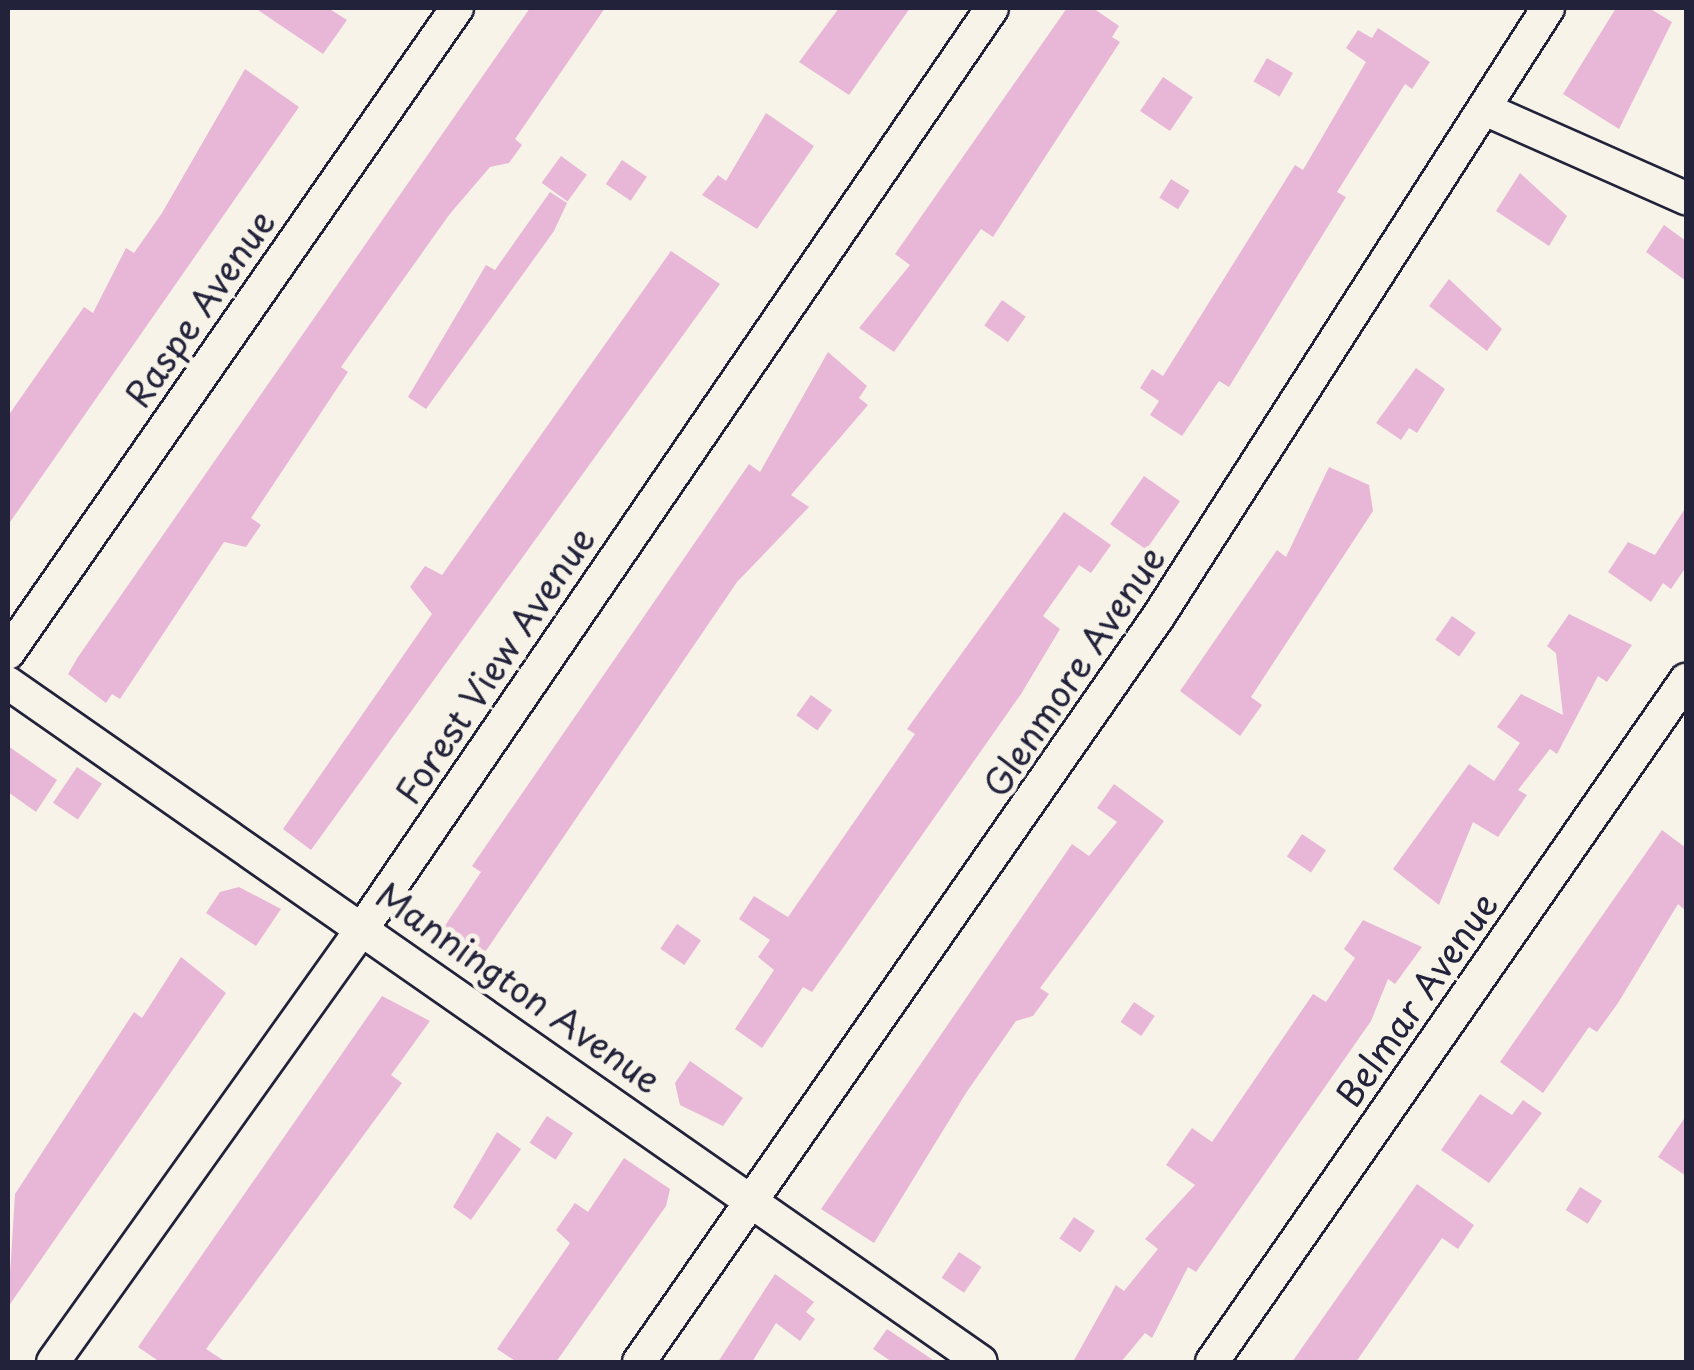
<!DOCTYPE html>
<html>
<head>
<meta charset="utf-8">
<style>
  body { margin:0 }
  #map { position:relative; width:1694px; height:1370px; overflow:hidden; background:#f7f3e8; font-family:"Playpen Sans",sans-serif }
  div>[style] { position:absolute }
  .building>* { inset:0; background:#e8b7d7; transform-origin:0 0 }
  .roads { filter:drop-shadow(2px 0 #22223b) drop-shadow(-2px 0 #22223b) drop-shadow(0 2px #22223b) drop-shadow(0 -2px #22223b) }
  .minor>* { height:32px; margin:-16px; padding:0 16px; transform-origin:16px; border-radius:16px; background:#f7f3e8 }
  span { translate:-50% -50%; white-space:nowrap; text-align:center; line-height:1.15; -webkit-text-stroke:10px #f7f3e8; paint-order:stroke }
  .street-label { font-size:35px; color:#22223b }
  .frame { position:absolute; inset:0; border:10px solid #22223b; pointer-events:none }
</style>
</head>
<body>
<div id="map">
  <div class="building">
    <i style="clip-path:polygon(255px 8px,328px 8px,347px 20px,323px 54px)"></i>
    <i style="clip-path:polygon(530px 8px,605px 8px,515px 139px,522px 145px,509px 163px,490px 167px,449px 215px,341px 367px,348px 372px,251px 518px,261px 525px,246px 547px,224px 542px,120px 699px,112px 694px,106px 703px,68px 674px,78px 657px)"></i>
    <i style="clip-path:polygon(839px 8px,910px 8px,849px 95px,799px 62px)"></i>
    <i style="clip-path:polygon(1067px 8px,1093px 8px,1119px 26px,1112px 37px,1120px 42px,993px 237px,981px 229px,894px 352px,859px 328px,910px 265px,895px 254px)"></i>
    <i style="clip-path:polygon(1616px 8px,1649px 8px,1672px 22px,1619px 129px,1563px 94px)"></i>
    <i style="clip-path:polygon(1378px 28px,1430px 62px,1412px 89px,1405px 84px,1337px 192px,1346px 197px,1229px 387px,1219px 381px,1182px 436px,1150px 415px,1159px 401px,1140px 388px,1152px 369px,1163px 376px,1295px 165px,1303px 170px,1366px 62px,1346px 48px,1358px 30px,1372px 38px)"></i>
    <i style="left:1267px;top:58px;width:30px;height:27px;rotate:30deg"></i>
    <i style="clip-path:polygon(245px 69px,299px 107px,8px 525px,8px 416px,84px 307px,93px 313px,126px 248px,134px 253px,162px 213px)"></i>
    <i style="left:1163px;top:77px;width:36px;height:41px;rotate:34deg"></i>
    <i style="clip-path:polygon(766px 113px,814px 146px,757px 229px,702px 195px,718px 175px,726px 181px)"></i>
    <i style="left:561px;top:156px;width:32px;height:33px;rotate:36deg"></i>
    <i style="left:622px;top:160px;width:30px;height:29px;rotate:34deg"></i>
    <i style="clip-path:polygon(1520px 173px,1567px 216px,1549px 246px,1496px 211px)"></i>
    <i style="left:1171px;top:179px;width:22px;height:22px;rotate:32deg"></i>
    <i style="clip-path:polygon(550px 192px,567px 203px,554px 231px,426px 409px,408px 397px,486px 265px,495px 270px)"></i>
    <i style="clip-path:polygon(1664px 225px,1686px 241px,1686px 281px,1646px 252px)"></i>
    <i style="clip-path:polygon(671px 251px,720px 284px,311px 850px,283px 829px,432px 614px,410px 587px,425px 566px,442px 575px)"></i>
    <i style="clip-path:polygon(1449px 279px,1502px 329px,1487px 351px,1429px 306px)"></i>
    <i style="left:1002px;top:300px;width:29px;height:31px;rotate:35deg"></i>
    <i style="clip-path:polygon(828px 352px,867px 386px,859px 398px,868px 405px,791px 495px,809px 507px,737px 582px,479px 961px,467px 952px,461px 961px,434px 942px,481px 872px,472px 866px,749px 464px,760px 472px)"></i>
    <i style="clip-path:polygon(1416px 368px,1445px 389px,1417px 433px,1409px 428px,1401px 440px,1376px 423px)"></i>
    <i style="clip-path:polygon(1329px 467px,1369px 485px,1373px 511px,1251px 697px,1262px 705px,1240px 736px,1180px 691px,1277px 550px,1286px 557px)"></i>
    <i style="left:1144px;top:476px;width:44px;height:59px;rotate:35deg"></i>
    <i style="clip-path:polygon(1686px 507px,1686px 567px,1671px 589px,1663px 583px,1651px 602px,1608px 572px,1628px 542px,1655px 555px)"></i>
    <i style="clip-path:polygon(1064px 512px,1111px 545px,1091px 573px,1079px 565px,1043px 616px,1060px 629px,1021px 694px,812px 992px,803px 987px,762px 1048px,735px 1029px,774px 970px,758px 957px,770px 940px,739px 919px,754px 896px,788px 917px,915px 734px,907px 729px)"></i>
    <i style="clip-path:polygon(1569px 614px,1632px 645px,1607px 682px,1598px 676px,1557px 754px,1550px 749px,1518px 790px,1527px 795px,1498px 837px,1473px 822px,1439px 905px,1393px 869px,1469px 764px,1494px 781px,1520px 743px,1497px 727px,1521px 694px,1563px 715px,1556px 653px,1547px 646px)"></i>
    <i style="left:1452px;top:616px;width:29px;height:29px;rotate:35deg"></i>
    <i style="left:811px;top:695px;width:26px;height:25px;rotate:36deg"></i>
    <i style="clip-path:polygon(8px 746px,57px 780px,36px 812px,8px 792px)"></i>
    <i style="left:77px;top:767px;width:30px;height:43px;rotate:34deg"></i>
    <i style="clip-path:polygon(1114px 784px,1164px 821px,1040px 988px,1049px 994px,1033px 1016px,1016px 1021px,966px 1093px,874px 1243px,821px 1209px,1072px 844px,1089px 856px,1117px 822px,1097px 808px)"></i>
    <i style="clip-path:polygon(1662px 830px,1686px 848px,1686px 911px,1678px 904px,1618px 1003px,1597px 1032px,1589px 1027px,1543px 1093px,1500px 1062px)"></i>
    <i style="left:1302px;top:834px;width:29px;height:27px;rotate:34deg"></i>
    <i style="clip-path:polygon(239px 887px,281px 909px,256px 946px,206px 913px,220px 892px)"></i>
    <i style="clip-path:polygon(1363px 920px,1422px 947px,1395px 984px,1388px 979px,1371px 1021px,1196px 1272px,1188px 1267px,1152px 1338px,1145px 1333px,1121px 1362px,1073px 1362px,1116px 1285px,1124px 1291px,1158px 1249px,1145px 1239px,1195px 1185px,1166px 1165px,1192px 1128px,1212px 1142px,1313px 994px,1326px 1002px,1355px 958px,1344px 949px)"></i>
    <i style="left:677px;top:924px;width:29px;height:30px;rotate:34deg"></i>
    <i style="clip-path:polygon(181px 957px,226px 993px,8px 1307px,15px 1194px,134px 1012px,142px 1018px)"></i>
    <i style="clip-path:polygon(382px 996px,430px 1021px,391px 1075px,402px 1083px,206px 1349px,226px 1362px,160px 1362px,138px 1347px)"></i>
    <i style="left:1134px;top:1002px;width:25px;height:24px;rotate:34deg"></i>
    <i style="clip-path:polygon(690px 1061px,743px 1098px,723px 1126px,680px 1105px,675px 1083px)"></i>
    <i style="clip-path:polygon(1480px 1094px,1512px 1115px,1523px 1100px,1542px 1113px,1489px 1183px,1441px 1150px)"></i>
    <i style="left:547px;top:1116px;width:31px;height:32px;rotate:33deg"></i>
    <i style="clip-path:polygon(1686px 1116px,1686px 1176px,1658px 1157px)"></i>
    <i style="clip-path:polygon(497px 1132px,521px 1149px,471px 1220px,453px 1207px)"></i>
    <i style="clip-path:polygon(624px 1158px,670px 1189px,666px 1206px,556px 1362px,517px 1362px,497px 1349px,570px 1243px,556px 1230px,575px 1203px,588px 1212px)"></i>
    <i style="clip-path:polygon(1417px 1184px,1474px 1225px,1458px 1249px,1442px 1238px,1356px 1362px,1292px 1362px)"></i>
    <i style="left:1580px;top:1187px;width:26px;height:27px;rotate:32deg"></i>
    <i style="left:1074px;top:1217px;width:25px;height:26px;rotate:34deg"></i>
    <i style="left:959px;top:1252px;width:27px;height:31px;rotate:34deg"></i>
    <i style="clip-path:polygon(775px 1274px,814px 1302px,806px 1312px,815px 1319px,800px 1341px,776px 1323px,752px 1362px,718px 1362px)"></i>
    <i style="clip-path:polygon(887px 1329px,936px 1362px,892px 1362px,873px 1349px)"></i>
  </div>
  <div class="roads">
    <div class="minor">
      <i style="left:1487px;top:110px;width:218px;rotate:23.9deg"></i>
      <i style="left:8px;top:653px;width:786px;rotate:-55.16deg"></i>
      <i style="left:8px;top:683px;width:1186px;rotate:34.91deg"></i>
      <i style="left:53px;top:1362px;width:536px;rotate:-54.5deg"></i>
      <i style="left:364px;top:926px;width:1112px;rotate:-55.62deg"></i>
      <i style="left:639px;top:1362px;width:908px;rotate:-55.14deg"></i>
      <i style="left:1158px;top:617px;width:723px;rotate:-57.36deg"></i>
      <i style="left:1212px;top:1362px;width:831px;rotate:-55.2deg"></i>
    </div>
  </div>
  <div class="street-label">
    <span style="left:199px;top:308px;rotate:-55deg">Raspe Avenue</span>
    <span style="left:494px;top:665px;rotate:-56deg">Forest View Avenue</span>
    <span style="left:1073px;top:671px;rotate:-56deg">Glenmore Avenue</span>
    <span style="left:519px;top:987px;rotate:35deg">Mannington Avenue</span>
    <span style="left:1416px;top:999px;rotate:-55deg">Belmar Avenue</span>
  </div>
  <div class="frame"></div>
</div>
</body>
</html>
